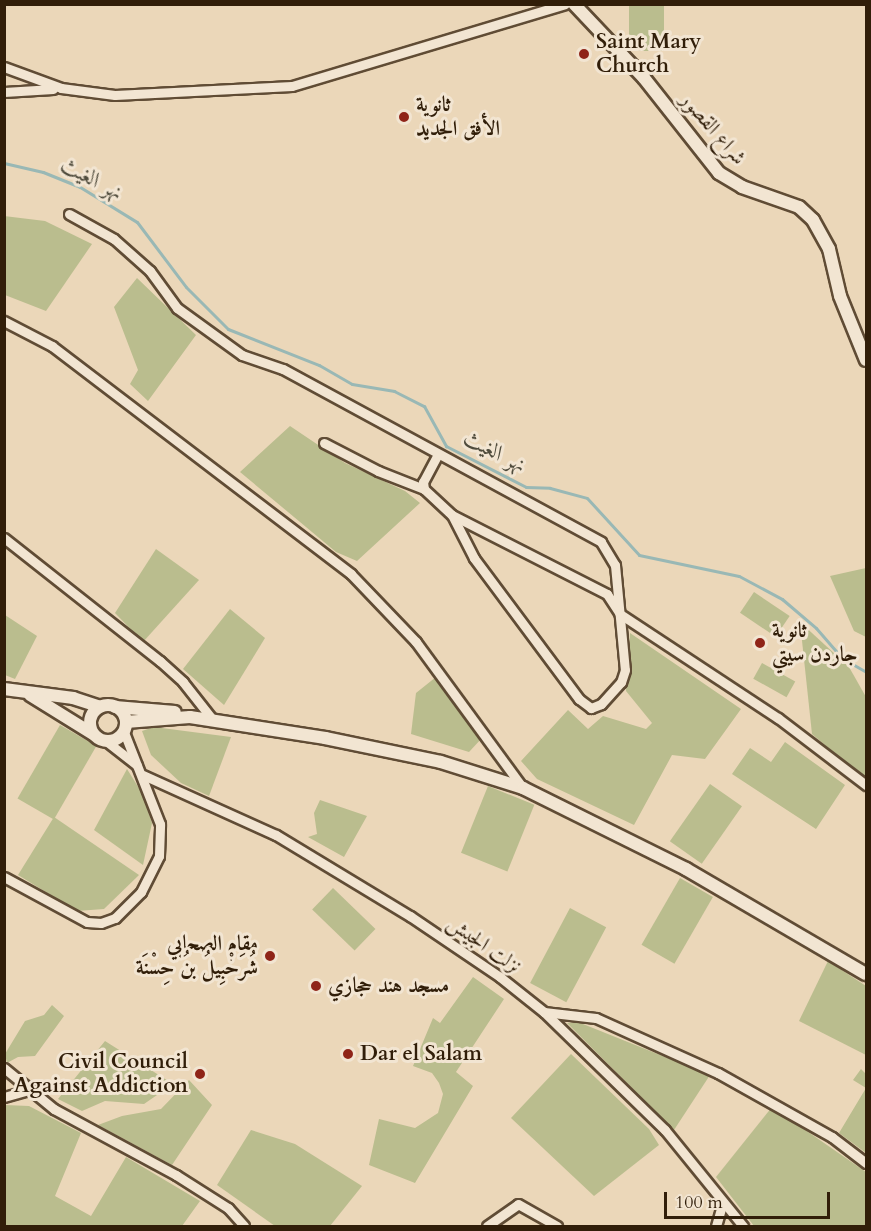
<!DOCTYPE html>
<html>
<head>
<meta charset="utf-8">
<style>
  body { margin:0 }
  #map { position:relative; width:871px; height:1231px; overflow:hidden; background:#ebd7b9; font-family:Cardo,Amiri,serif }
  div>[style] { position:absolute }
  .green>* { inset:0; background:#babd8e; transform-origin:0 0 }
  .stream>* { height:3px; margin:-1.5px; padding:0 1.5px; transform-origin:1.5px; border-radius:1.5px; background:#99b8b5 }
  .roads { filter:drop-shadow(2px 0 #604c35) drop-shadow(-2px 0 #604c35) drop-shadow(0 2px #604c35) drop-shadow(0 -2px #604c35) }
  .minor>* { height:9px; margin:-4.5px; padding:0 4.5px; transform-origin:4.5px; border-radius:4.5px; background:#f2e5d2 }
  .tertiary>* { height:12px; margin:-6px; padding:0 6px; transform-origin:6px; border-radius:6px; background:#f2e5d2 }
  .tertiary>.ring { margin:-6px; padding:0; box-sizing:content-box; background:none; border:12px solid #f2e5d2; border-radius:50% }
  .dots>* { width:16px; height:16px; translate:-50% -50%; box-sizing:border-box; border:3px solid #f2e5d2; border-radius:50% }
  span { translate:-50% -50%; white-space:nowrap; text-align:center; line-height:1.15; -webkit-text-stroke:6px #f2e5d2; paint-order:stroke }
  .poi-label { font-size:21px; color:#311e09; font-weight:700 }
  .left { translate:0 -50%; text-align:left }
  .right { translate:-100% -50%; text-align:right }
  .street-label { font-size:21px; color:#311e09 }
  .water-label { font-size:22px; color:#504c3d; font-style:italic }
  .frame { position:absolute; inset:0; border:6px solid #311e09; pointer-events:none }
  .scale { position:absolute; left:664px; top:1192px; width:166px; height:27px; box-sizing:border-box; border:3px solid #311e09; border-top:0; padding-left:8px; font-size:18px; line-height:21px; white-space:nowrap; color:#311e09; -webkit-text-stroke:4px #f2e5d2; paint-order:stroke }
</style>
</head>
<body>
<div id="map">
  <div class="green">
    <i style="left:629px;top:5px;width:35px;height:46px"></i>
    <i style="clip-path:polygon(4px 216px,45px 221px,92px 244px,46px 311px,5px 295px)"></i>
    <i style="clip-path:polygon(137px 278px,196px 335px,148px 401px,130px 384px,138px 370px,114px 307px)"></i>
    <i style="clip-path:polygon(290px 426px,345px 463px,405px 491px,420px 503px,357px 561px,336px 552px,240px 472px)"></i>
    <i style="clip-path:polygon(156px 549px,199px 580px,143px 642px,115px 613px)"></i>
    <i style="clip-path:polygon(866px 568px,866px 637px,854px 631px,830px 576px)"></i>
    <i style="left:754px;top:592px;width:43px;height:25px;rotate:34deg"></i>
    <i style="clip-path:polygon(230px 609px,265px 638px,224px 705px,183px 669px)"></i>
    <i style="clip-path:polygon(5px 615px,37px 636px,15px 679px,5px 675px)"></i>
    <i style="clip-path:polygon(800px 622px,849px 667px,866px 697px,866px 780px,812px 734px)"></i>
    <i style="clip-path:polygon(630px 633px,741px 709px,705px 759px,672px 755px,634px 825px,537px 779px,521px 761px,568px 710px,588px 729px,603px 716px,646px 729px,652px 723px,626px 691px)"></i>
    <i style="left:762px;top:663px;width:38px;height:18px;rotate:29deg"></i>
    <i style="clip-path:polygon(436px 677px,482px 738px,469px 752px,411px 734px,416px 693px)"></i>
    <i style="left:60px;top:725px;width:42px;height:85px;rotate:30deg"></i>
    <i style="clip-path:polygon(154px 727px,231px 737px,209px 796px,181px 783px,151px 755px,142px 731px)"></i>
    <i style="clip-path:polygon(785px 742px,845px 785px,816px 829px,732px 774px,750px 748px,771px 762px)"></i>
    <i style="clip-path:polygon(127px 769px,142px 793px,152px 823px,143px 865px,94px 830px)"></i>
    <i style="left:710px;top:784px;width:39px;height:70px;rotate:35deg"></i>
    <i style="left:488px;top:786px;width:50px;height:72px;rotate:22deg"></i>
    <i style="clip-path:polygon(320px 800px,367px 816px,344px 857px,308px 837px,317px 834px,314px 813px)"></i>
    <i style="clip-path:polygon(54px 817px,139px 875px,104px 909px,77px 911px,18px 875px)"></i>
    <i style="left:680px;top:878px;width:38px;height:77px;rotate:30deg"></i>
    <i style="left:333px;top:888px;width:59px;height:30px;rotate:44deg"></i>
    <i style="left:570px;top:908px;width:41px;height:85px;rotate:28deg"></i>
    <i style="clip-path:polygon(828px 961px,866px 986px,866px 1055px,799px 1021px)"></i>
    <i style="clip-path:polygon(473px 977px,504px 999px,456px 1072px,473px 1086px,415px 1183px,369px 1165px,379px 1119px,415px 1128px,438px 1113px,443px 1094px,439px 1083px,432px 1073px,413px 1066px,433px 1018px,440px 1023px)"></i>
    <i style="clip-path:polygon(52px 1005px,64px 1016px,35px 1056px,18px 1057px,7px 1063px,5px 1054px,25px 1021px,44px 1015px)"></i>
    <i style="clip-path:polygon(578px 1022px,710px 1075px,674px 1130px,567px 1023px)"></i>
    <i style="clip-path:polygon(105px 1041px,173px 1084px,144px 1104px,105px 1101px,82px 1111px,58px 1099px)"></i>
    <i style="clip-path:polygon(571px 1054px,649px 1129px,659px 1145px,594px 1196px,511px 1118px)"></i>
    <i style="clip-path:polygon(861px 1069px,866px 1074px,866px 1153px,839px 1133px,866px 1088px,853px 1080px)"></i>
    <i style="clip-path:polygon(189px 1080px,212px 1105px,172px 1165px,98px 1125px,122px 1116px,161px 1109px)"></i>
    <i style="clip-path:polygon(5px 1105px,29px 1106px,81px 1133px,55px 1196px,91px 1216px,126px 1157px,200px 1201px,182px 1226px,5px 1226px)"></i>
    <i style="clip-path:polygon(772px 1107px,866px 1172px,866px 1226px,754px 1226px,716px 1177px)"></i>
    <i style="clip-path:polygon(251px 1130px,295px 1144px,362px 1186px,330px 1226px,275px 1226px,217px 1185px)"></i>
  </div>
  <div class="stream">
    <i style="left:4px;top:163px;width:40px;rotate:13deg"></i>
    <i style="left:43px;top:172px;width:40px;rotate:22deg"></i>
    <i style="left:80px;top:187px;width:67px;rotate:31.6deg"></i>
    <i style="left:137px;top:222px;width:81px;rotate:53deg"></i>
    <i style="left:186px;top:287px;width:59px;rotate:45deg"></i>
    <i style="left:228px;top:329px;width:98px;rotate:21.6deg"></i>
    <i style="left:319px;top:365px;width:38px;rotate:30deg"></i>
    <i style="left:352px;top:384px;width:43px;rotate:9.5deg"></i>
    <i style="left:394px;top:391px;width:34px;rotate:27deg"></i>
    <i style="left:424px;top:406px;width:46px;rotate:61.2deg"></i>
    <i style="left:446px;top:446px;width:90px;rotate:27.1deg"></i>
    <i style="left:526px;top:487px;width:24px;rotate:2deg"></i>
    <i style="left:550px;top:488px;width:38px;rotate:15deg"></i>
    <i style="left:587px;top:498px;width:77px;rotate:47.6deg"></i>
    <i style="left:639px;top:555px;width:102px;rotate:11.9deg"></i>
    <i style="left:739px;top:576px;width:49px;rotate:28.1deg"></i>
    <i style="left:782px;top:599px;width:45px;rotate:40.5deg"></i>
    <i style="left:816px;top:628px;width:40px;rotate:49deg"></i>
    <i style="left:842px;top:658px;width:28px;rotate:30deg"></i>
  </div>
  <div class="roads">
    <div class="minor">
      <i style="left:4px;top:67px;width:61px;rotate:20.2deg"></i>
      <i style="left:61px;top:88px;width:54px;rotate:7.4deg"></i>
      <i style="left:115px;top:95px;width:177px;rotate:-2.9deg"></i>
      <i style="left:292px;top:86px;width:285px;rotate:-16.7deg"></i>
      <i style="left:4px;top:92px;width:49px;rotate:-3.5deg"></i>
      <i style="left:69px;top:214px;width:51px;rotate:29.1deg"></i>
      <i style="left:114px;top:239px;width:48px;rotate:41.6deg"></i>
      <i style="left:150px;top:271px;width:46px;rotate:53.9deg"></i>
      <i style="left:177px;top:308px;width:80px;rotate:35.9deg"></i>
      <i style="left:242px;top:355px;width:43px;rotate:18.9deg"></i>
      <i style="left:283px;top:369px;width:362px;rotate:28.5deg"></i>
      <i style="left:601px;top:542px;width:27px;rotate:59deg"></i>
      <i style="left:615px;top:565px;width:105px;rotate:84.6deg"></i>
      <i style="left:625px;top:670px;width:13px;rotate:108deg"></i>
      <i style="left:621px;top:682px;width:30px;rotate:132deg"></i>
      <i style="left:601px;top:704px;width:11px;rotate:158deg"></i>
      <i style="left:591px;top:708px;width:15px;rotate:-143deg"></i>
      <i style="left:579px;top:699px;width:176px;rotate:-126.7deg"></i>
      <i style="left:474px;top:558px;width:48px;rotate:-117.1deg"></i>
      <i style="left:4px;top:321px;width:54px;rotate:27.5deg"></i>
      <i style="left:52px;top:346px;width:376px;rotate:37.3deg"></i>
      <i style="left:351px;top:574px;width:94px;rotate:46.3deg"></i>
      <i style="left:416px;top:642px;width:181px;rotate:53.8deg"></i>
      <i style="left:324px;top:443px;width:61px;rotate:27.4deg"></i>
      <i style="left:378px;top:471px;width:49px;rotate:21.4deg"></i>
      <i style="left:438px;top:454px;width:32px;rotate:118deg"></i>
      <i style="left:423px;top:482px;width:7px;rotate:82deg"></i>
      <i style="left:424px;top:489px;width:38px;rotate:43deg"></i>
      <i style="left:452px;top:515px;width:174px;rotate:27deg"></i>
      <i style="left:607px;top:594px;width:24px;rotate:57deg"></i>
      <i style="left:620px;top:614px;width:189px;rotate:33.4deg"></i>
      <i style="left:778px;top:718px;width:111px;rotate:37.3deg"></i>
      <i style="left:4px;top:538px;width:199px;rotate:38.3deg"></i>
      <i style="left:160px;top:661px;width:31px;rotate:42deg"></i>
      <i style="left:183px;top:682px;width:48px;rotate:51.7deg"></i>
      <i style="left:106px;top:741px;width:39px;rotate:38deg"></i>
      <i style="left:143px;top:775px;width:146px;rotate:24.3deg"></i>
      <i style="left:276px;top:835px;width:157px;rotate:31.2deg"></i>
      <i style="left:410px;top:916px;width:109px;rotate:34.1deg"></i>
      <i style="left:500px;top:977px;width:56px;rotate:38.5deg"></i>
      <i style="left:544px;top:1012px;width:169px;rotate:44.3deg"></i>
      <i style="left:665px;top:1130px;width:124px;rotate:50.9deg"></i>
      <i style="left:4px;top:877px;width:94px;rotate:28.5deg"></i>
      <i style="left:87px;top:922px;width:14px;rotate:4deg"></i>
      <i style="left:101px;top:923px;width:15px;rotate:-20deg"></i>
      <i style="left:115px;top:918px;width:37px;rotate:-45deg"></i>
      <i style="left:141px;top:892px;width:40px;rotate:-63.4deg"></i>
      <i style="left:159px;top:856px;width:32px;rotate:-88deg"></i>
      <i style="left:160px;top:824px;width:99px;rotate:-111.4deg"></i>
      <i style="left:544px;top:1012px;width:52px;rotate:6.6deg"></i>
      <i style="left:596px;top:1018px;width:134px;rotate:24.3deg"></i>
      <i style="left:718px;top:1073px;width:131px;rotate:29.3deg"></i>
      <i style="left:832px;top:1137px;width:43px;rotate:37.4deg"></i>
      <i style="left:4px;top:1068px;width:65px;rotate:39.4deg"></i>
      <i style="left:54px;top:1109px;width:139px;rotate:28.4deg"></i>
      <i style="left:176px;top:1175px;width:62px;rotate:32.4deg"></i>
      <i style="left:228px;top:1208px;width:24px;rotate:48deg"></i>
      <i style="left:4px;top:1097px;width:25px;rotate:-16deg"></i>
      <i style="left:487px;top:1226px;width:38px;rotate:-35deg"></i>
      <i style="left:518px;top:1204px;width:45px;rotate:29.4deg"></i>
      <i style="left:716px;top:1226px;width:25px;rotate:-74deg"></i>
    </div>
    <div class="tertiary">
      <i style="left:574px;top:4px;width:102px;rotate:46.6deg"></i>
      <i style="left:644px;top:78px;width:121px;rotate:51.7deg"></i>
      <i style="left:719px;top:173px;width:27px;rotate:31deg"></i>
      <i style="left:742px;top:187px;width:60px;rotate:19.3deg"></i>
      <i style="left:799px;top:207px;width:19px;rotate:43deg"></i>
      <i style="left:813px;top:220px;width:33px;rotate:61deg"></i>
      <i style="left:829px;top:249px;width:48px;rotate:76.8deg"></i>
      <i style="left:840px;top:296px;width:69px;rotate:67.9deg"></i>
      <i style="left:4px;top:689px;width:70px;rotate:7.4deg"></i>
      <i style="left:73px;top:698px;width:28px;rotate:18deg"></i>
      <i style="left:30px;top:695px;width:74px;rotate:31.8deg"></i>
      <i class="ring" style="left:90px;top:705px;width:24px;height:24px"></i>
      <i style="left:115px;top:707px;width:60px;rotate:4.8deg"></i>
      <i style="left:126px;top:722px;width:64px;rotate:-4.5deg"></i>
      <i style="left:190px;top:717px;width:137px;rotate:8.8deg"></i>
      <i style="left:325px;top:738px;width:118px;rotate:11.7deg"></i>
      <i style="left:441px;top:762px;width:86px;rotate:17.6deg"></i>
      <i style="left:523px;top:788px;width:182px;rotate:26.4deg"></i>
      <i style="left:686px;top:869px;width:208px;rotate:30.3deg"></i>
    </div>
  </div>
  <div class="dots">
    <i style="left:584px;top:54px;background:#8f2418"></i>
    <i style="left:404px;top:117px;background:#8f2418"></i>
    <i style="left:760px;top:643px;background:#8f2418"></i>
    <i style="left:270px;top:956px;background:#8f2418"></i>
    <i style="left:316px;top:986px;background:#8f2418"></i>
    <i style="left:348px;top:1054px;background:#8f2418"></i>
    <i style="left:200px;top:1074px;background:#8f2418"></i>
  </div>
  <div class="poi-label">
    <span class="left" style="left:596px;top:54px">Saint Mary<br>Church</span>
    <span class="left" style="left:416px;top:117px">ثانوية<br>الأفق الجديد</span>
    <span class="left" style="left:772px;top:643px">ثانوية<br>جاردن سيتي</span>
    <span class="right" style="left:258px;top:956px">مقام الصحابي<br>شُرَحْبِيلُ بنُ حِسْنَة</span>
    <span class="left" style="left:328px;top:986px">مسجد هند حجازي</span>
    <span class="left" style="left:360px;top:1054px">Dar el Salam</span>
    <span class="right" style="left:188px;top:1074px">Civil Council<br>Against Addiction</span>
  </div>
  <div class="street-label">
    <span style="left:713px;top:129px;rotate:49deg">شراع القصور</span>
    <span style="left:484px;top:945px;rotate:35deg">نزلت الجيش</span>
  </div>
  <div class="water-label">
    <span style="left:92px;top:179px;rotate:28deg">نهر الغيث</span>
    <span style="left:495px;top:452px;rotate:27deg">نهر الغيث</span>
  </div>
  <div class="frame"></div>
  <div class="scale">100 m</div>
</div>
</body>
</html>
